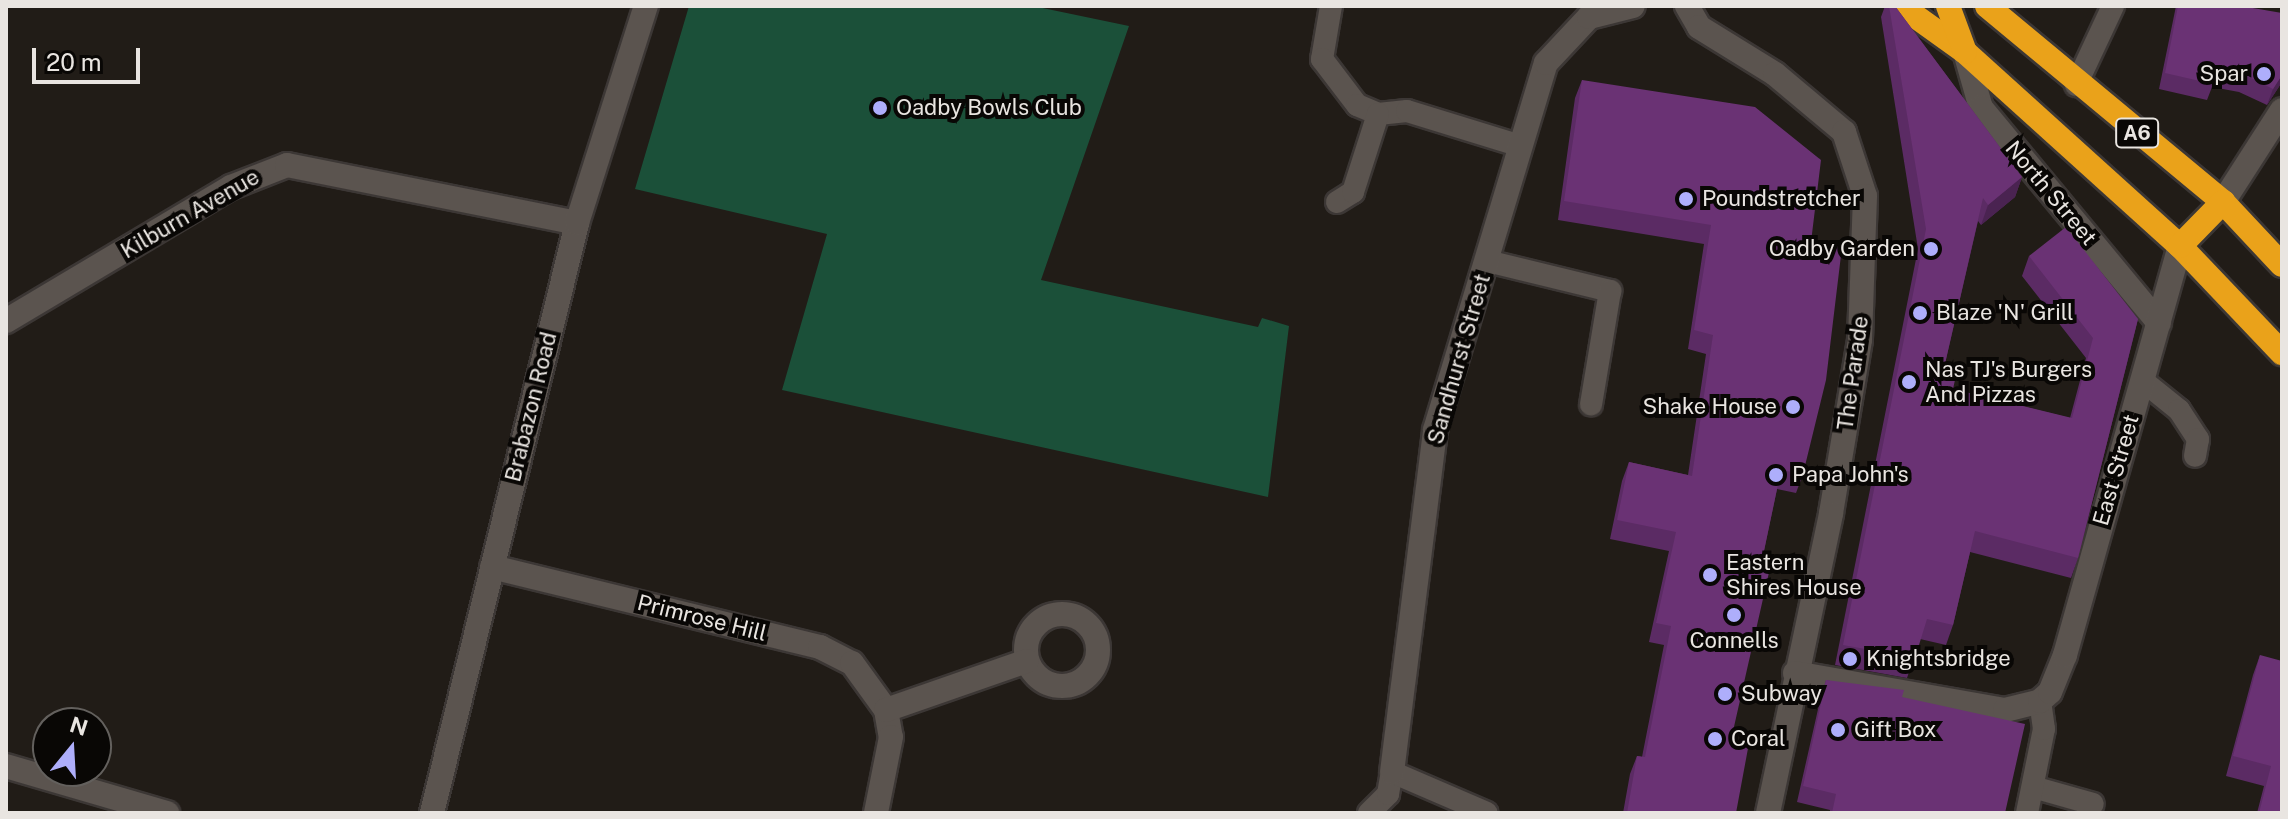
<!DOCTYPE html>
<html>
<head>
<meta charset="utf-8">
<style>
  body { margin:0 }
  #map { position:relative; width:2288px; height:819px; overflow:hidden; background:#211c17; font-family:"Public Sans",sans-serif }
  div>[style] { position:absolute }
  .green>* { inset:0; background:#1b5039 }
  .roads { filter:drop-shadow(2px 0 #3c3735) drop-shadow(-2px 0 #3c3735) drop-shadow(0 2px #3c3735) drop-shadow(0 -2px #3c3735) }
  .lane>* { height:22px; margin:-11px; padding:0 11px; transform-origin:11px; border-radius:11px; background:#5b544f }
  .street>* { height:24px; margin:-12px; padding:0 12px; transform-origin:12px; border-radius:12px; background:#5b544f }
  .street>.ring { margin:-12px; padding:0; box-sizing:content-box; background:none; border:24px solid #5b544f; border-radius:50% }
  .highway>* { height:24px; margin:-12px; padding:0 12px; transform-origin:12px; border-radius:12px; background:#eaa21a }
  .wall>* { inset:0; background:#5b2b64 }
  .shaded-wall>* { inset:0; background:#4a2351 }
  .building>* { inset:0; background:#6a3274 }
  .dots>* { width:22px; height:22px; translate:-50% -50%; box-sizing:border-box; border:4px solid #090705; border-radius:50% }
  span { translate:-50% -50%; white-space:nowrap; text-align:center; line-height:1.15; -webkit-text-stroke:8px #090705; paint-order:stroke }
  .shield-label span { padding:2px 6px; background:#090705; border:2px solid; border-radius:6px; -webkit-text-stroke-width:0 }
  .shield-label { font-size:20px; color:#e9e5e1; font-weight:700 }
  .poi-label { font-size:22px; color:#e9e5e1 }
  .right { translate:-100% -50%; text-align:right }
  .left { translate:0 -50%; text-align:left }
  .street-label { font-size:22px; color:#e9e5e1 }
  .frame { position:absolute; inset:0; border:8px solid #e9e5e1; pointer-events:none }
  .north { position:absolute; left:32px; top:707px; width:80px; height:80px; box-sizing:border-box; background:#090705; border:2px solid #63605d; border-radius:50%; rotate:18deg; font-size:22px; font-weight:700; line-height:32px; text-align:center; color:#e9e5e1 }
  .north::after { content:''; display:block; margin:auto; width:28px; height:36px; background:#aeaefb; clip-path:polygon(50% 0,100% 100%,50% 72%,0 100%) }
  .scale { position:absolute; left:32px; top:48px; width:108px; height:36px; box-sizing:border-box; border:4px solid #e9e5e1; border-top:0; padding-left:10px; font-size:24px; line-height:28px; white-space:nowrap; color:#e9e5e1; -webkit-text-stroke:6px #090705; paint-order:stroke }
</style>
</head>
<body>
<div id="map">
  <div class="green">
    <i style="clip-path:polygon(689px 6px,1033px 6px,1129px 26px,1041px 280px,1258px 327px,1262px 318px,1289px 326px,1268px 497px,782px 390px,827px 234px,635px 189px)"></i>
  </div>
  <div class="roads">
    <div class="lane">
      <i style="left:1331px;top:6px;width:54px;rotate:99.6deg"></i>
      <i style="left:1322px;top:59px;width:58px;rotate:52.7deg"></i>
      <i style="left:1357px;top:105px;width:23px;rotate:23deg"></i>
      <i style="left:1378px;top:114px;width:29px;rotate:-6deg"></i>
      <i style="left:1407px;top:111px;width:119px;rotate:17.1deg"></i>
      <i style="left:2076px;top:85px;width:87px;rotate:-64.9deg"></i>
      <i style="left:1337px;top:202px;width:19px;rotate:-32deg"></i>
      <i style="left:1353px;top:192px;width:82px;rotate:-72.2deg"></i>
      <i style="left:1487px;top:261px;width:127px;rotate:13.7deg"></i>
      <i style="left:1610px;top:291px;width:115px;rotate:99.5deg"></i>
      <i style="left:2143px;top:381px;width:46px;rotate:38.9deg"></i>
      <i style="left:2179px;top:410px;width:35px;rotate:57deg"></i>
      <i style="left:2198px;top:439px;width:17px;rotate:100deg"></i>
      <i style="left:2033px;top:787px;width:62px;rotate:15.8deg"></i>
      <i style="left:1369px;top:813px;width:27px;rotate:-45deg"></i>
      <i style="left:1388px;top:794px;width:22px;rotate:-80deg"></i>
      <i style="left:1392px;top:772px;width:103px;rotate:23.3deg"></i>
      <i style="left:2027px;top:813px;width:86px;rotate:-78.6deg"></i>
      <i style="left:2044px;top:729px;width:28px;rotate:-98deg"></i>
    </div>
    <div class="street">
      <i style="left:1687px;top:6px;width:24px;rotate:60deg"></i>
      <i style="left:1699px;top:27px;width:89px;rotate:31.7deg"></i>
      <i style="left:1775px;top:74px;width:90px;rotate:40deg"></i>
      <i style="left:1844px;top:132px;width:67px;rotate:71.8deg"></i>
      <i style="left:1865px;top:196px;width:144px;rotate:92deg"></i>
      <i style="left:1860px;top:340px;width:176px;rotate:99.5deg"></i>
      <i style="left:1831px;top:514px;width:306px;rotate:101.9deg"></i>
      <i style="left:1965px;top:52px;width:58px;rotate:74.1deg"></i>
      <i style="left:1981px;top:108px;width:279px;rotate:50.4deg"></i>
      <i style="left:2223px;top:202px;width:109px;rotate:-57.3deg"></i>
      <i style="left:6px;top:321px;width:262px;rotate:-30.8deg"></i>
      <i style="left:231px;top:187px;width:60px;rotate:-21.4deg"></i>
      <i style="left:287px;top:165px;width:296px;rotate:11.3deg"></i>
      <i style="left:492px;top:567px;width:338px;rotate:13.7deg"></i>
      <i style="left:820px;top:647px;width:36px;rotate:27deg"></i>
      <i style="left:852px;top:663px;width:58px;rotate:54.1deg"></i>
      <i style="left:886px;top:710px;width:27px;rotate:80deg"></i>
      <i style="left:891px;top:737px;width:77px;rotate:101.2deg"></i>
      <i class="ring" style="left:1026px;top:614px;width:48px;height:48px"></i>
      <i style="left:1795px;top:673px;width:213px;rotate:10deg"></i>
      <i style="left:2005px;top:710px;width:36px;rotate:-14deg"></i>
      <i style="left:2040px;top:701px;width:13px;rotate:-42deg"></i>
      <i style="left:2050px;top:692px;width:40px;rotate:-68deg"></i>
      <i style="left:2065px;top:655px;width:425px;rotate:-74.3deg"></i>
      <i style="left:886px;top:710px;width:149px;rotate:-19.2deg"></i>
      <i style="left:6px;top:766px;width:168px;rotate:16.3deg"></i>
      <i style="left:1392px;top:772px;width:345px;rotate:-82.8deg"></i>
      <i style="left:1435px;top:430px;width:383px;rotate:-73.2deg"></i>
      <i style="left:1546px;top:63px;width:63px;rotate:-46.9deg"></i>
      <i style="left:1589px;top:17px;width:45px;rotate:-14deg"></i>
      <i style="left:432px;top:813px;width:608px;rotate:-76.19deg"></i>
      <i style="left:577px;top:223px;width:228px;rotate:-72.4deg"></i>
    </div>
    <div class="highway">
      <i style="left:1901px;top:6px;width:79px;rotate:35.7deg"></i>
      <i style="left:1965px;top:52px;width:290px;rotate:42.1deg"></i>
      <i style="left:2180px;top:246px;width:148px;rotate:46.4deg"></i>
      <i style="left:1948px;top:6px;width:49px;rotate:69.7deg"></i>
      <i style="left:1987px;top:6px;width:307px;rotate:39.7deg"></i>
      <i style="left:2223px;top:202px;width:86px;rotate:46.9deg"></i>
      <i style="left:2180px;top:246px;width:62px;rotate:-45.7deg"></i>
    </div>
  </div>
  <div class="wall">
    <i style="clip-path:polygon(1885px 6px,1895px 6px,2022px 177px,2015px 197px,1981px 225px,1978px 221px,1944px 368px,1953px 389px,2070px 418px,2086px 358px,2022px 276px,2029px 256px,2138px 319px,2078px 558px,2071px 578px,1970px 552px,1953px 625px,1946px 645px,1920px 639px,1907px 678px,1835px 665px,1918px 249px,1881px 17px)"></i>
    <i style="clip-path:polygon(2176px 6px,2241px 6px,2282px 82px,2267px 105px,2239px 92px,2212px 87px,2207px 100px,2159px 89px)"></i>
    <i style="clip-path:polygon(1582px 80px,1811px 242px,1803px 474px,1796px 493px,1777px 489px,1761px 565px,1731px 740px,1736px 813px,1623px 813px,1630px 774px,1637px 756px,1642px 757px,1664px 645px,1649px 642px,1669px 551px,1610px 539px,1622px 481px,1629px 462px,1688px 475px,1706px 354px,1688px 349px,1704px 244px,1558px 220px,1575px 98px)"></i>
    <i style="clip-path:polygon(2260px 655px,2282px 813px,2257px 813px,2264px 786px,2226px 776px,2253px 675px)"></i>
    <i style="clip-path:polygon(1826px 680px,1902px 697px,2005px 813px,1830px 813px,1830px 810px,1797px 802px,1821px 696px)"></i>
  </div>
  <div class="shaded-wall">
    <i style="clip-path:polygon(2282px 75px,2282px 82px,2267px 105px,2273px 89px)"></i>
    <i style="clip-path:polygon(2022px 177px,2015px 197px,1981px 225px,1988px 205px)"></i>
  </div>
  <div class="building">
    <i style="clip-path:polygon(1889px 6px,1895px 6px,2022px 177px,1988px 205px,1983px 198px,1944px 368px,1957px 371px,1953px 389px,2072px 418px,2093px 338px,2029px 256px,2066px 227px,2138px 319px,2078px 558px,1975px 531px,1953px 625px,1927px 619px,1915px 658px,1843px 645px,1926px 229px)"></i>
    <i style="clip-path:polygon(2178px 6px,2241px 6px,2282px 13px,2282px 75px,2273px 89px,2245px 75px,2217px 71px,2213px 84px,2165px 73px)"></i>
    <i style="clip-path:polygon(1582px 80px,1755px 107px,1821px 160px,1811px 242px,1842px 247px,1826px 380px,1803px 474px,1781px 470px,1761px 565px,1770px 568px,1731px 740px,1749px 743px,1736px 813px,1627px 813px,1637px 756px,1645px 757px,1671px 626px,1656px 623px,1676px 532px,1617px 520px,1629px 462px,1692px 476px,1713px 335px,1694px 330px,1711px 225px,1564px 201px)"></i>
    <i style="clip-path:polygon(2260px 655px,2282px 661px,2282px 813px,2259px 813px,2271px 766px,2233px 756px)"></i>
    <i style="clip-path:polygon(1826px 680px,1904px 690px,1902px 697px,2025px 724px,2005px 813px,1832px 813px,1836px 794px,1803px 786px)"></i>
  </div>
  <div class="dots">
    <i style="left:2264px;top:74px;background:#aeaefb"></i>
    <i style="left:880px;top:108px;background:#aeaefb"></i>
    <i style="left:1686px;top:199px;background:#aeaefb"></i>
    <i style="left:1931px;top:249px;background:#aeaefb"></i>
    <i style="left:1920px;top:313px;background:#aeaefb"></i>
    <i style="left:1909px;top:382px;background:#aeaefb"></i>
    <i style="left:1793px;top:407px;background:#aeaefb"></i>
    <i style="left:1776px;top:475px;background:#aeaefb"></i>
    <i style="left:1710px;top:575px;background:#aeaefb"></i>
    <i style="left:1734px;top:615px;background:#aeaefb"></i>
    <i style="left:1850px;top:659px;background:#aeaefb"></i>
    <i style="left:1725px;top:694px;background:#aeaefb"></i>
    <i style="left:1838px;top:730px;background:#aeaefb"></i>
    <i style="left:1715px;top:739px;background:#aeaefb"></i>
  </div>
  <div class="shield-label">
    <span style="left:2137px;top:133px">A6</span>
  </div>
  <div class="poi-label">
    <span class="right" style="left:2248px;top:74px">Spar</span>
    <span class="left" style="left:896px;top:108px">Oadby Bowls Club</span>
    <span class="left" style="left:1702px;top:199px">Poundstretcher</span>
    <span class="right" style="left:1915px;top:249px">Oadby Garden</span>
    <span class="left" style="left:1936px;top:313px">Blaze 'N' Grill</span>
    <span class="left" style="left:1925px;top:382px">Nas TJ's Burgers<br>And Pizzas</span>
    <span class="right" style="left:1777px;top:407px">Shake House</span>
    <span class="left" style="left:1792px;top:475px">Papa John's</span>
    <span class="left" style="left:1726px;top:575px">Eastern<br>Shires House</span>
    <span style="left:1734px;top:641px">Connells</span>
    <span class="left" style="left:1866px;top:659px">Knightsbridge</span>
    <span class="left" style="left:1741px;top:694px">Subway</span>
    <span class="left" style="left:1854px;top:730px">Gift Box</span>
    <span class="left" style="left:1731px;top:739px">Coral</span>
  </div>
  <div class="street-label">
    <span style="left:2051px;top:193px;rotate:50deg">North Street</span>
    <span style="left:190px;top:214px;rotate:-30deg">Kilburn Avenue</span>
    <span style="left:1459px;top:359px;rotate:-74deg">Sandhurst Street</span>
    <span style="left:1853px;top:373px;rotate:-82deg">The Parade</span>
    <span style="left:531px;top:407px;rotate:-76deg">Brabazon Road</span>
    <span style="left:2116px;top:470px;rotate:-74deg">East Street</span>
    <span style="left:702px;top:618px;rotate:14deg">Primrose Hill</span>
  </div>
  <div class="frame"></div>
  <div class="north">N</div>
  <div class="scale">20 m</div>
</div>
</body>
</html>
